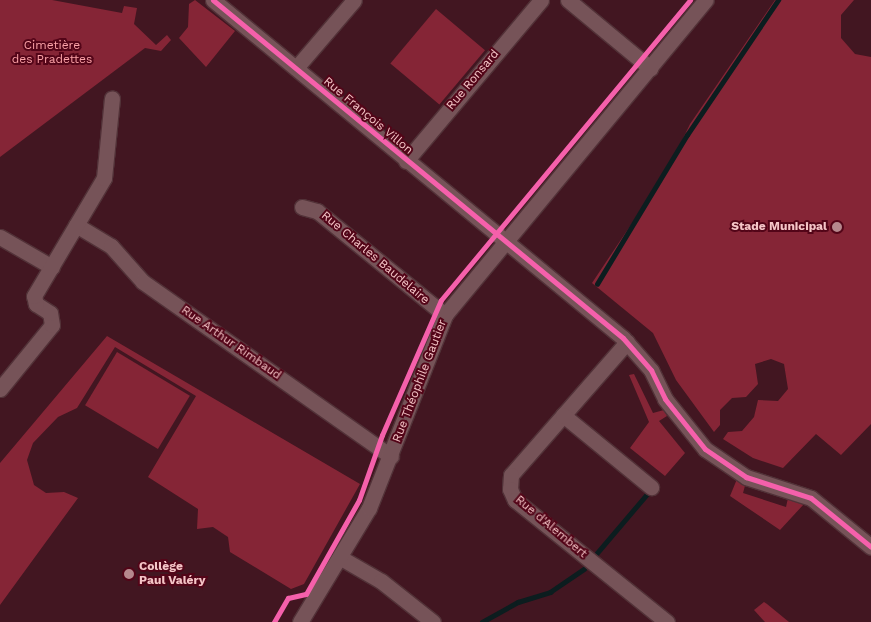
<!DOCTYPE html>
<html>
<head>
<meta charset="utf-8">
<style>
  body { margin:0 }
  #map { position:relative; width:871px; height:622px; overflow:hidden; background:#421621; font-family:"Work Sans",sans-serif }
  div>[style] { position:absolute }
  .green>* { inset:0; background:#852536; transform-origin:0 0 }
  .stream>* { height:4.5px; margin:-2.25px; padding:0 2.25px; transform-origin:2.25px; border-radius:2.25px; background:#0c1d1f }
  .roads { filter:drop-shadow(1px 0 #523238) drop-shadow(-1px 0 #523238) drop-shadow(0 1px #523238) drop-shadow(0 -1px #523238) }
  .minor>* { height:15px; margin:-7.5px; padding:0 7.5px; transform-origin:7.5px; border-radius:7.5px; background:#765358 }
  .cycleway>* { height:5px; margin:-2.5px; padding:0 2.5px; transform-origin:2.5px; border-radius:2.5px; background:#f560ab }
  .dots>* { width:14px; height:14px; translate:-50% -50%; box-sizing:border-box; border:2px solid #530518; border-radius:50% }
  span { translate:-50% -50%; white-space:nowrap; text-align:center; line-height:1.15; -webkit-text-stroke:4px #530518; paint-order:stroke }
  .park-label { font-size:12px; color:#fba2a7 }
  .street-label { font-size:12px; color:#f5c5c7 }
  .poi-label { font-size:12px; color:#f5c5c7; font-weight:700 }
  .right { translate:-100% -50%; text-align:right }
  .left { translate:0 -50%; text-align:left }
</style>
</head>
<body>
<div id="map">
  <div class="green">
    <i style="clip-path:polygon(0 0,52px 0,122px 13px,124px 6px,137px 8px,134px 24px,156px 45px,167px 35px,171px 40px,161px 51px,145px 48px,0 157px)"></i>
    <i style="clip-path:polygon(195px 0,235px 31px,206px 67px,179px 38px,188px 27px,189px 4px)"></i>
    <i style="clip-path:polygon(775px 0,854px 0,841px 15px,841px 38px,855px 54px,871px 57px,871px 424px,841px 455px,816px 434px,783px 468px,753px 458px,723px 439px,728px 432px,742px 431px,754px 417px,758px 400px,778px 401px,788px 389px,784px 364px,771px 359px,755px 364px,758px 384px,746px 397px,732px 398px,720px 410px,720px 425px,714px 432px,676px 380px,653px 333px,592px 283px,668px 169px,690px 124px)"></i>
    <i style="left:436px;top:9px;width:64px;height:71px;rotate:40deg"></i>
    <i style="clip-path:polygon(107px 336px,360px 484px,304px 584px,291px 589px,230px 552px,228px 537px,213px 527px,197px 529px,198px 509px,148px 477px,196px 396px,115px 347px,77px 408px,58px 417px,33px 443px,27px 460px,34px 485px,46px 493px,64px 492px,78px 498px,0 605px,0 463px)"></i>
    <i style="left:117px;top:352px;width:85px;height:62px;rotate:31deg"></i>
    <i style="clip-path:polygon(634px 374px,653px 413px,664px 410px,667px 416px,659px 421px,685px 453px,665px 476px,630px 448px,649px 422px,629px 375px)"></i>
    <i style="clip-path:polygon(737px 479px,746px 482px,743px 493px,786px 507px,788px 498px,804px 504px,780px 530px,730px 496px)"></i>
    <i style="clip-path:polygon(764px 602px,767px 604px,789px 622px,765px 622px,754px 610px)"></i>
  </div>
  <div class="stream">
    <i style="left:597px;top:284px;width:174px;rotate:-58.9deg"></i>
    <i style="left:687px;top:135px;width:163px;rotate:-56deg"></i>
    <i style="left:597px;top:553px;width:77px;rotate:-49.7deg"></i>
    <i style="left:482px;top:622px;width:41px;rotate:-29.1deg"></i>
    <i style="left:518px;top:602px;width:34px;rotate:-17deg"></i>
    <i style="left:550px;top:592px;width:41px;rotate:-34.1deg"></i>
  </div>
  <div class="roads">
    <div class="minor">
      <i style="left:213px;top:0;width:531px;rotate:39.5deg"></i>
      <i style="left:623px;top:338px;width:43px;rotate:48.8deg"></i>
      <i style="left:651px;top:370px;width:32px;rotate:64deg"></i>
      <i style="left:665px;top:399px;width:64px;rotate:51.3deg"></i>
      <i style="left:705px;top:449px;width:50px;rotate:34.3deg"></i>
      <i style="left:746px;top:477px;width:68px;rotate:17.9deg"></i>
      <i style="left:811px;top:498px;width:77px;rotate:39.2deg"></i>
      <i style="left:568px;top:0;width:107px;rotate:39.7deg"></i>
      <i style="left:296px;top:68px;width:89px;rotate:-49.5deg"></i>
      <i style="left:406px;top:161px;width:210px;rotate:-50deg"></i>
      <i style="left:302px;top:207px;width:16px;rotate:15deg"></i>
      <i style="left:317px;top:211px;width:165px;rotate:39.1deg"></i>
      <i style="left:76px;top:225px;width:41px;rotate:31deg"></i>
      <i style="left:111px;top:246px;width:48px;rotate:48.4deg"></i>
      <i style="left:143px;top:282px;width:303px;rotate:35.1deg"></i>
      <i style="left:0;top:237px;width:60px;rotate:30deg"></i>
      <i style="left:627px;top:342px;width:176px;rotate:131.1deg"></i>
      <i style="left:511px;top:475px;width:14px;rotate:94deg"></i>
      <i style="left:510px;top:489px;width:12px;rotate:66deg"></i>
      <i style="left:515px;top:500px;width:195px;rotate:38.8deg"></i>
      <i style="left:0;top:389px;width:82px;rotate:-50.9deg"></i>
      <i style="left:52px;top:325px;width:12px;rotate:-99deg"></i>
      <i style="left:50px;top:313px;width:17px;rotate:-147deg"></i>
      <i style="left:36px;top:304px;width:8px;rotate:-104deg"></i>
      <i style="left:34px;top:296px;width:137px;rotate:-59.3deg"></i>
      <i style="left:104px;top:178px;width:80px;rotate:-84.3deg"></i>
      <i style="left:563px;top:415px;width:114px;rotate:39.3deg"></i>
      <i style="left:341px;top:558px;width:46px;rotate:29.9deg"></i>
      <i style="left:381px;top:581px;width:66px;rotate:38.3deg"></i>
      <i style="left:300px;top:622px;width:133px;rotate:-58.8deg"></i>
      <i style="left:369px;top:508px;width:207px;rotate:-68.5deg"></i>
      <i style="left:445px;top:315px;width:409px;rotate:-50.4deg"></i>
    </div>
  </div>
  <div class="cycleway">
    <i style="left:213px;top:0;width:531px;rotate:39.5deg"></i>
    <i style="left:623px;top:338px;width:43px;rotate:48.8deg"></i>
    <i style="left:651px;top:370px;width:32px;rotate:64deg"></i>
    <i style="left:665px;top:399px;width:64px;rotate:51.3deg"></i>
    <i style="left:705px;top:449px;width:50px;rotate:34.3deg"></i>
    <i style="left:746px;top:477px;width:68px;rotate:17.9deg"></i>
    <i style="left:811px;top:498px;width:77px;rotate:39.2deg"></i>
    <i style="left:274px;top:622px;width:28px;rotate:-60deg"></i>
    <i style="left:288px;top:598px;width:18px;rotate:-13deg"></i>
    <i style="left:306px;top:594px;width:108px;rotate:-60.6deg"></i>
    <i style="left:359px;top:500px;width:69px;rotate:-70.5deg"></i>
    <i style="left:382px;top:435px;width:147px;rotate:-66.4deg"></i>
    <i style="left:441px;top:300px;width:390px;rotate:-50.3deg"></i>
  </div>
  <div class="dots">
    <i style="left:837px;top:227px;background:#b6888d"></i>
    <i style="left:129px;top:574px;background:#b6888d"></i>
  </div>
  <div class="park-label">
    <span style="left:52px;top:53px">Cimetière<br>des Pradettes</span>
  </div>
  <div class="street-label">
    <span style="left:473px;top:80px;rotate:-50deg">Rue Ronsard</span>
    <span style="left:368px;top:116px;rotate:40deg">Rue François Villon</span>
    <span style="left:375px;top:258px;rotate:40deg">Rue Charles Baudelaire</span>
    <span style="left:231px;top:343px;rotate:35deg">Rue Arthur Rimbaud</span>
    <span style="left:420px;top:381px;rotate:-69deg">Rue Théophile Gautier</span>
    <span style="left:551px;top:527px;rotate:40deg">Rue d'Alembert</span>
  </div>
  <div class="poi-label">
    <span class="right" style="left:827px;top:227px">Stade Municipal</span>
    <span class="left" style="left:139px;top:574px">Collège<br>Paul Valéry</span>
  </div>
</div>
</body>
</html>
